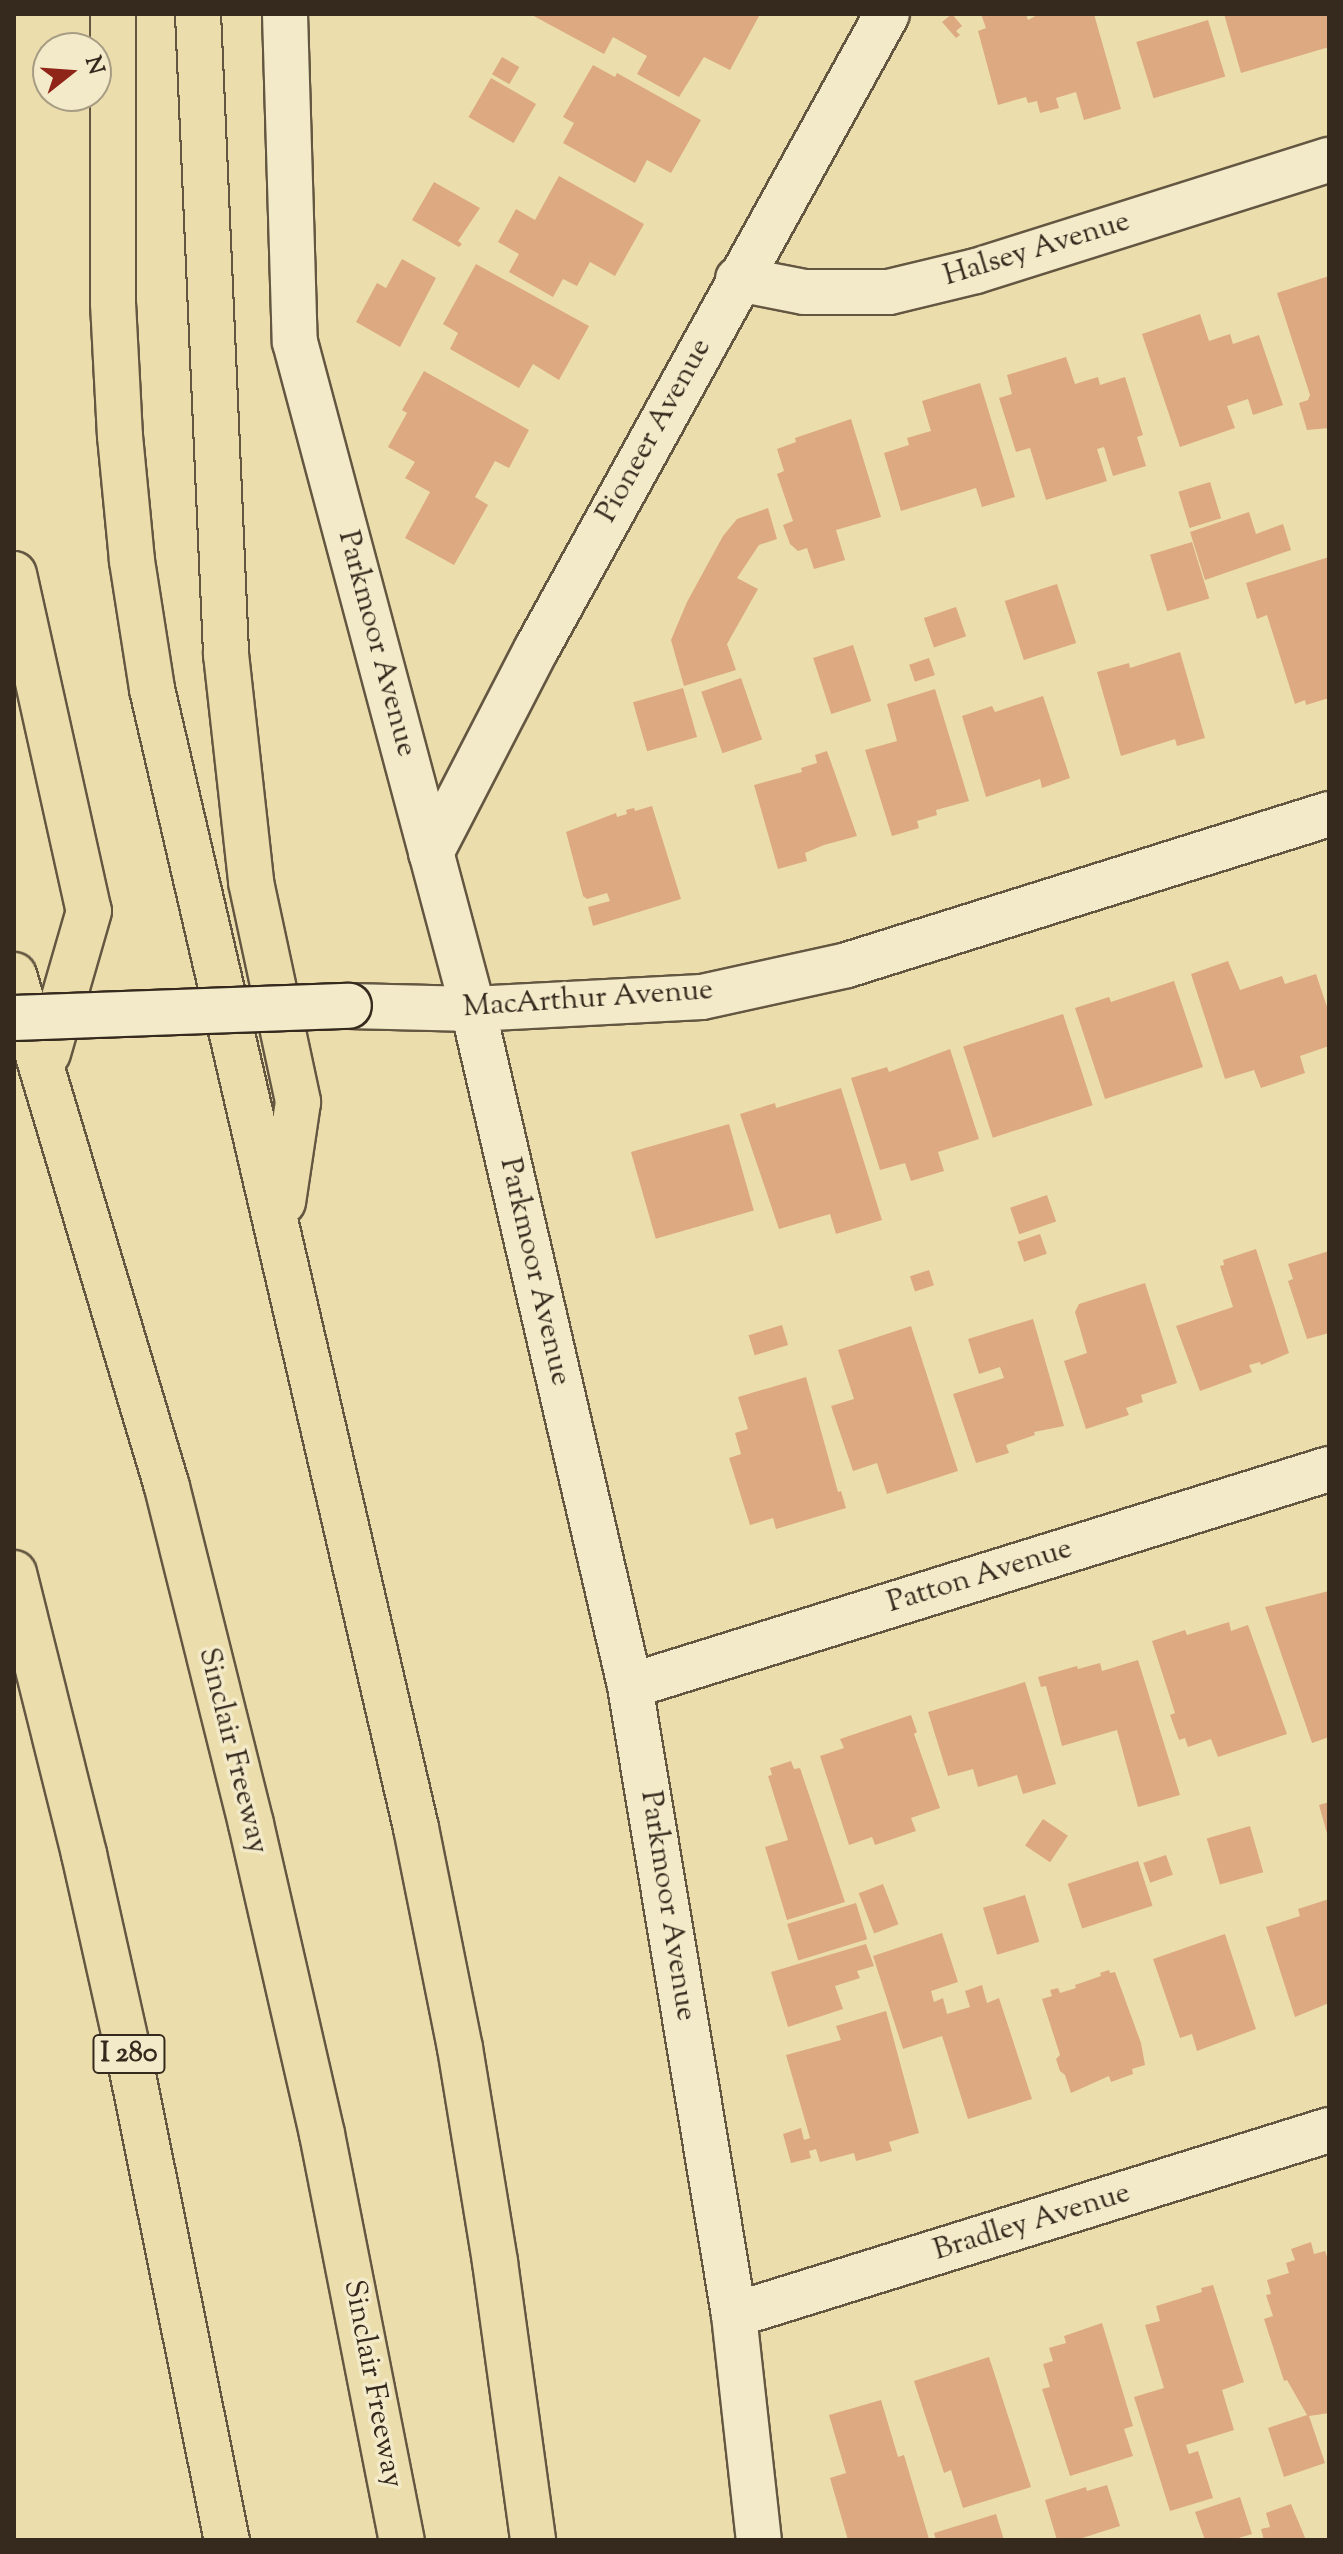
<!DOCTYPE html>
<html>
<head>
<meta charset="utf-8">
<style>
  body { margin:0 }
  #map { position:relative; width:1343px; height:2554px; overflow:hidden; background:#ecdeac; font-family:"Sorts Mill Goudy",serif }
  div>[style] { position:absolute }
  .building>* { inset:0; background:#dca981; transform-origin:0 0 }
  .roads { filter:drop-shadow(2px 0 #645742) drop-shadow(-2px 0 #645742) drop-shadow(0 2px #645742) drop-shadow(0 -2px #645742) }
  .street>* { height:44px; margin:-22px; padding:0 22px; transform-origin:22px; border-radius:22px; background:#f3eac9 }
  .secondary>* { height:44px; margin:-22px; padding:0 22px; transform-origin:22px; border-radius:22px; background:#f3eac9 }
  .highway>* { height:44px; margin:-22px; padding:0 22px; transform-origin:22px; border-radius:22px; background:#ecdeac }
  .bridges { filter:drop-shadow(2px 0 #362a1e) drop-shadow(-2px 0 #362a1e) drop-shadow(0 2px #362a1e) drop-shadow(0 -2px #362a1e) }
  .secondary-bridge>* { height:44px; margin:-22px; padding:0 22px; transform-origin:22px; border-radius:22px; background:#f3eac9 }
  span { translate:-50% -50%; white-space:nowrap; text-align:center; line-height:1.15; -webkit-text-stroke:7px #f3eac9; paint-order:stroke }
  .shield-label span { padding:2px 6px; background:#f3eac9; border:2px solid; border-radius:6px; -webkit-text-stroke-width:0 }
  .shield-label { font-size:28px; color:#362a1e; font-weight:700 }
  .street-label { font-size:30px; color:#362a1e }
  .frame { position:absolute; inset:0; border:16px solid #362a1e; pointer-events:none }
  .north { position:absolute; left:32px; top:32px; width:80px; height:80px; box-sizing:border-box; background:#f3eac9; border:2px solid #a79d85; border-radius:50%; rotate:73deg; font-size:22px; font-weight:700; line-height:32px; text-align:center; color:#362a1e }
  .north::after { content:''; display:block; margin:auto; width:28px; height:36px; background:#8f2418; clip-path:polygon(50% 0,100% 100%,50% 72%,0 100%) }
</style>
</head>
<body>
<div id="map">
  <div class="building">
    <i style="clip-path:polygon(530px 14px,755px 14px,759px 16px,730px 70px,704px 57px,679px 97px,637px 74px,647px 56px,613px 37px,604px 54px)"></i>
    <i style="clip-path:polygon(952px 14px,962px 26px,956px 31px,960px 35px,956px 38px,942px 22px)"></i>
    <i style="clip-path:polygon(981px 14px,1026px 14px,1028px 20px,1039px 14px,1094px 14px,1121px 109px,1084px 120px,1076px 92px,1056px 98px,1059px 108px,1040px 113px,1037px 101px,1028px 103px,1026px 97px,998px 105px,978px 31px,986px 28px)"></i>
    <i style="clip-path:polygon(1224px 14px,1329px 14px,1329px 47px,1241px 73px)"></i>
    <i style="left:1208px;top:20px;width:59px;height:75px;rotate:73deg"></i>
    <i style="left:502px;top:57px;width:20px;height:20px;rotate:30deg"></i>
    <i style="clip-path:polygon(593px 65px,615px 77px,617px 73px,701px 120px,671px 173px,647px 160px,635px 183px,563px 143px,574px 123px,563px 117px)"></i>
    <i style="left:491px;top:78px;width:52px;height:45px;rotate:30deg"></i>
    <i style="clip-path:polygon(559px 176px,644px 224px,615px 276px,590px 262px,577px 286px,563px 279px,553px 297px,509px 272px,519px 254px,498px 242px,516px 209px,535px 220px)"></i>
    <i style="clip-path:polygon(434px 182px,480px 208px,458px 241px,462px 244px,459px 247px,412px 220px)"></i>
    <i style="clip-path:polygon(402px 259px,436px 278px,400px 347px,356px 322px,377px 283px,386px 288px)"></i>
    <i style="clip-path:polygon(476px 264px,589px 326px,559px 380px,533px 364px,519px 388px,450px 349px,458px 333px,443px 324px)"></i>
    <i style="clip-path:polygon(1329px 276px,1329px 428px,1307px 430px,1299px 403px,1308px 400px,1310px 395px,1277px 293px)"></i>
    <i style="clip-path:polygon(1200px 314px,1209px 341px,1230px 334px,1233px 344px,1259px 335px,1283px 405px,1253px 415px,1248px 399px,1227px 406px,1235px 428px,1180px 447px,1142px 334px)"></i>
    <i style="clip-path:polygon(1066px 357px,1075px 384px,1098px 377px,1100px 385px,1125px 377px,1143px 435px,1137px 437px,1146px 466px,1113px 476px,1104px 447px,1097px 449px,1107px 481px,1046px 500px,1030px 448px,1016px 452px,999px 398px,1012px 394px,1007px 375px)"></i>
    <i style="clip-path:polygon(424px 371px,529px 430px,509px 468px,495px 461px,475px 497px,488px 505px,454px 565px,405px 538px,430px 492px,405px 478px,415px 462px,388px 447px,407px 413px,402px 410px)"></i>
    <i style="clip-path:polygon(980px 383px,1015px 497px,982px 507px,976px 488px,901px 511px,884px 453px,909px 445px,907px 438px,931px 431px,922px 401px)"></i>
    <i style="clip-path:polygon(851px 419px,881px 517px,836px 530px,845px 560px,814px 569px,807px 548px,798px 551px,790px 544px,783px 525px,793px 521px,777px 474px,784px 471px,777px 449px,796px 442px,795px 438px)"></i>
    <i style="left:1210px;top:482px;width:38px;height:33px;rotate:73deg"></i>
    <i style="clip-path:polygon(768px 508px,777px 539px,759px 545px,737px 578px,758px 589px,727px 644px,736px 670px,684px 686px,671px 640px,687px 602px,723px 536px,737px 519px)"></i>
    <i style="clip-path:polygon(1249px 512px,1256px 534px,1283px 524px,1291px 550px,1205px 580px,1190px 532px)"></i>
    <i style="left:1192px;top:542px;width:59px;height:44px;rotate:73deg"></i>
    <i style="clip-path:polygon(1329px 557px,1329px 698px,1306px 705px,1305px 700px,1295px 704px,1267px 615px,1257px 619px,1246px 583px)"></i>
    <i style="left:1057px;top:584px;width:62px;height:55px;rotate:72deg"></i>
    <i style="left:956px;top:607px;width:31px;height:34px;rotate:71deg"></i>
    <i style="left:853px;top:645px;width:59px;height:42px;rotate:72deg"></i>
    <i style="clip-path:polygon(1180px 652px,1205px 738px,1177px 746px,1175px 739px,1121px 756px,1097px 672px,1129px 663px,1130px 668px)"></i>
    <i style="left:929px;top:658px;width:18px;height:21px;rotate:71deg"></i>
    <i style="left:741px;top:678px;width:65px;height:42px;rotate:71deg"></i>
    <i style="left:683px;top:688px;width:51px;height:52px;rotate:74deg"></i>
    <i style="clip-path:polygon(935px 689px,969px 801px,936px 810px,937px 815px,917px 821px,919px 828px,892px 836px,865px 750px,897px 741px,887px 704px)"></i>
    <i style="clip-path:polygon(1043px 696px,1070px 778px,1042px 788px,1040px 779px,986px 797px,962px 716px,992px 706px,995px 712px)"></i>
    <i style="clip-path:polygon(827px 751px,857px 836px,824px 845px,805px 853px,807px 861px,778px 869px,754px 785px,802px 772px,801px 768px,817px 763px,815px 755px)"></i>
    <i style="clip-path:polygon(652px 806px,681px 899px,593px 926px,588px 907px,610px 901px,607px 893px,587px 899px,583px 896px,566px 832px,616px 813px,617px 817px,627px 814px,626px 810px,634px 808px,635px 811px)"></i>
    <i style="clip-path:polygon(1228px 961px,1240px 990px,1282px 976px,1285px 984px,1316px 974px,1329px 1013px,1329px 1046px,1300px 1056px,1305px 1073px,1261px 1088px,1254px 1070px,1225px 1079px,1191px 974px)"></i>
    <i style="clip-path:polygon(1174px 981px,1203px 1067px,1105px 1099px,1075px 1008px,1109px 997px,1111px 1002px)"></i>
    <i style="left:1063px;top:1014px;width:96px;height:105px;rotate:72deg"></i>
    <i style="clip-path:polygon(950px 1049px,979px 1139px,938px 1152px,944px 1171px,911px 1181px,905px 1163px,880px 1170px,851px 1078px,887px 1067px,889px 1072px)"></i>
    <i style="clip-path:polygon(841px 1088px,882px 1220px,836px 1234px,830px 1214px,779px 1229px,740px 1114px,775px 1103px,776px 1108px)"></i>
    <i style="left:729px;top:1124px;width:90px;height:102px;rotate:74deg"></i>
    <i style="left:1047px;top:1195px;width:28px;height:39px;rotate:71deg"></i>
    <i style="left:1040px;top:1234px;width:21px;height:24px;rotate:71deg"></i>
    <i style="clip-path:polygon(1256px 1249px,1289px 1353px,1261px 1365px,1260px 1362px,1249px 1365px,1252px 1372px,1200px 1391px,1176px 1326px,1233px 1307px,1220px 1266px,1224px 1265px,1223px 1260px)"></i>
    <i style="clip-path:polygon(1329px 1251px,1329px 1333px,1307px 1339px,1288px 1281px,1293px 1279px,1288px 1264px)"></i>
    <i style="left:929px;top:1270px;width:16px;height:20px;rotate:72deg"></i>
    <i style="clip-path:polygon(1145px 1283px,1177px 1383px,1141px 1395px,1143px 1402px,1126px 1408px,1129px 1415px,1086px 1429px,1064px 1361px,1087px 1353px,1075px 1312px,1079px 1304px)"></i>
    <i style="clip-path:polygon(1033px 1319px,1064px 1426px,1034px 1432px,1035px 1435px,1006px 1445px,1009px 1453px,976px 1463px,953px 1394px,1004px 1378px,1000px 1367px,979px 1374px,968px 1339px)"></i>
    <i style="left:782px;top:1325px;width:21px;height:35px;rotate:73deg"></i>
    <i style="clip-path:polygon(911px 1326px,958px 1471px,887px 1494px,877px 1463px,853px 1471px,831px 1406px,854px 1399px,838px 1350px)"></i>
    <i style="clip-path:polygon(806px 1377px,838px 1492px,841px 1491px,846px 1508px,776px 1529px,773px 1518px,750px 1525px,729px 1458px,741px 1454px,735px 1433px,748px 1429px,738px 1397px)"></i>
    <i style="clip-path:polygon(1329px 1591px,1329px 1737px,1312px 1743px,1265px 1607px)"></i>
    <i style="clip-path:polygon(1229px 1622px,1231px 1631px,1248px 1625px,1287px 1734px,1218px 1757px,1211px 1739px,1188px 1747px,1185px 1738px,1179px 1740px,1170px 1715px,1175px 1713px,1152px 1641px,1185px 1630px,1187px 1635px)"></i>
    <i style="clip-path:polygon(1138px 1660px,1180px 1795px,1138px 1807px,1117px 1730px,1062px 1746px,1046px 1686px,1041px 1687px,1038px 1677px,1077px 1666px,1078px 1669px,1100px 1663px,1102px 1671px)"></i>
    <i style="clip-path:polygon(1025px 1682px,1056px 1784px,1023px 1794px,1017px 1775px,978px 1787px,973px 1769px,948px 1776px,928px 1712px)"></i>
    <i style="clip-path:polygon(911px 1715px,917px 1732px,914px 1734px,940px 1808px,911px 1818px,916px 1831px,875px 1845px,872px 1837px,849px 1845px,820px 1756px,844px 1748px,840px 1739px)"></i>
    <i style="clip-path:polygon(791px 1761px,794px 1769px,800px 1768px,845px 1902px,787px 1920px,765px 1847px,788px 1840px,768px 1776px,772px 1775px,770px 1768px)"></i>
    <i style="clip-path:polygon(1329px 1802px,1329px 1837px,1328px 1837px,1319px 1805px)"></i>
    <i style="left:1043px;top:1819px;width:30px;height:32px;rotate:34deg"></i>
    <i style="left:1250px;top:1826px;width:48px;height:45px;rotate:74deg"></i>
    <i style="left:1166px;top:1855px;width:21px;height:24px;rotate:71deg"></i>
    <i style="left:1138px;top:1861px;width:47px;height:74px;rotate:72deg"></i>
    <i style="left:883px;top:1884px;width:43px;height:26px;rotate:69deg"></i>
    <i style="left:1025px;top:1895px;width:49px;height:44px;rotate:73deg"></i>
    <i style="clip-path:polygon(1329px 1899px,1329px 2003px,1295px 2017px,1266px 1927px,1300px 1916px,1298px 1909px)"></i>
    <i style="left:856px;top:1903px;width:38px;height:72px;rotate:73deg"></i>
    <i style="clip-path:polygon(942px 1933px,958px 1982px,931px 1991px,934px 2002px,943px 1998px,947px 2014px,970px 2007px,965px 1991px,982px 1985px,987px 2003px,999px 1998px,1032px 2099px,968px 2119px,942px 2036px,903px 2049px,873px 1956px)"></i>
    <i style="clip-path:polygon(1225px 1934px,1256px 2029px,1197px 2051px,1192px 2034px,1180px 2038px,1153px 1959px)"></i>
    <i style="clip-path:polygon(866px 1944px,874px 1966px,857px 1971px,860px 1978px,835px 1986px,843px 2009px,788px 2027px,771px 1972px)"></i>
    <i style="clip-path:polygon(1109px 1970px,1110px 1973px,1115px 1972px,1141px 2043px,1145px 2065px,1132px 2069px,1133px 2074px,1111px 2082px,1109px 2076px,1071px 2093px,1065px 2075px,1060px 2071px,1056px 2059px,1060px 2055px,1042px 1999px,1052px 1996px,1050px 1990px,1058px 1988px,1060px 1993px,1076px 1988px,1075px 1985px,1101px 1976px,1100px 1973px)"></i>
    <i style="clip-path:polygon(886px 2011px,919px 2133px,889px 2142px,892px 2151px,856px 2161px,854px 2153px,820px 2162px,816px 2149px,809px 2151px,811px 2158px,791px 2163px,783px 2134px,801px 2128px,804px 2140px,810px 2138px,786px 2055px,841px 2040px,836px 2026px)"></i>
    <i style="clip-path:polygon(1311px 2242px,1314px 2254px,1325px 2251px,1329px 2263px,1329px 2413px,1309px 2416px,1325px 2463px,1284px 2477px,1268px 2428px,1307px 2415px,1287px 2380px,1284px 2381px,1264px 2319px,1273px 2316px,1266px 2295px,1271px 2294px,1267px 2280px,1289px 2273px,1286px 2263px,1295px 2260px,1291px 2249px)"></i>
    <i style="clip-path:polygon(1213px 2285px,1244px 2382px,1222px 2390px,1234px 2430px,1186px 2445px,1189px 2454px,1198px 2451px,1213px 2498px,1170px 2511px,1134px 2397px,1164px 2388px,1145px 2325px,1160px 2321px,1156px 2306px,1202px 2292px,1201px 2288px)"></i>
    <i style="clip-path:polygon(1102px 2323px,1133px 2426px,1124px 2429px,1133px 2456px,1070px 2476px,1042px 2389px,1050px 2387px,1043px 2364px,1053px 2361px,1049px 2348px,1066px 2343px,1064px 2336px)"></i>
    <i style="clip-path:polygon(989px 2357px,1031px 2487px,963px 2508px,951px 2470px,944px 2473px,914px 2381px)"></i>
    <i style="clip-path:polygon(881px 2400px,898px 2457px,904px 2455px,929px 2539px,848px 2540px,830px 2478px,846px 2473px,829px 2415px)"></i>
    <i style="clip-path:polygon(1107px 2485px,1120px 2526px,1076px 2540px,1057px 2540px,1045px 2500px,1086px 2487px,1087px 2491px)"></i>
    <i style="clip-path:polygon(1240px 2497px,1252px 2534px,1232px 2540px,1205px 2540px,1195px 2512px)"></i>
    <i style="clip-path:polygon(1291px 2504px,1306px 2540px,1264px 2540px,1261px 2529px,1270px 2527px,1266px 2513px)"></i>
    <i style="clip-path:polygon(996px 2514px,1004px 2540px,936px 2540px,934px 2533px)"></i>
  </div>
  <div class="roads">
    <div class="street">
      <i style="left:285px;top:14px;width:328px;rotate:88.3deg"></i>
      <i style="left:295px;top:342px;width:690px;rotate:75.06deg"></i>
      <i style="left:738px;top:279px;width:67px;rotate:11.1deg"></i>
      <i style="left:804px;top:292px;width:85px"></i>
      <i style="left:889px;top:292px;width:89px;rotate:-13.6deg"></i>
      <i style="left:976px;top:271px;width:370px;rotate:-17.5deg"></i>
      <i style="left:431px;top:853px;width:231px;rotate:-62.7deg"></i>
      <i style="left:537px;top:648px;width:724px;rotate:-61.1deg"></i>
      <i style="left:630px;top:1686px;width:732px;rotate:-17.25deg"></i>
      <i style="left:734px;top:2315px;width:623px;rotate:-17.27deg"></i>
    </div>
    <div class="secondary">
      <i style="left:349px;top:1006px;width:124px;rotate:1.4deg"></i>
      <i style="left:473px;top:1009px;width:229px;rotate:-3deg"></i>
      <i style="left:702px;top:997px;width:148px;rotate:-12.4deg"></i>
      <i style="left:847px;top:965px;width:505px;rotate:-17.39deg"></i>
      <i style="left:473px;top:1009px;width:695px;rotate:76.94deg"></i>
      <i style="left:630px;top:1686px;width:638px;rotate:80.61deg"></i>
      <i style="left:734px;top:2315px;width:226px;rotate:83.7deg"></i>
    </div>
    <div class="highway">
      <i style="left:113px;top:14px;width:289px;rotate:90deg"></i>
      <i style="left:113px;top:303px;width:133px;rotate:87deg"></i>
      <i style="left:120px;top:436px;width:126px;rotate:84.5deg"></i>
      <i style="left:132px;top:561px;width:130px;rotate:81.1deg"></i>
      <i style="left:152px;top:689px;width:1169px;rotate:76.95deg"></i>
      <i style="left:416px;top:1828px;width:224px;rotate:78.7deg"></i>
      <i style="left:460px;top:2048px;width:217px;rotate:80.7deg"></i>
      <i style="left:495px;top:2262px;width:281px;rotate:82.2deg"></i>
      <i style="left:198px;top:14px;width:641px;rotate:87.49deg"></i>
      <i style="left:226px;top:654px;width:229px;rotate:83.7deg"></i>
      <i style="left:251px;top:882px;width:225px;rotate:77.9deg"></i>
      <i style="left:298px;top:1102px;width:101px;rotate:98.5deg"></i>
      <i style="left:14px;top:574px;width:345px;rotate:77.5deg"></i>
      <i style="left:89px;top:911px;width:148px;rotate:106.1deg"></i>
      <i style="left:14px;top:975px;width:534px;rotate:73.36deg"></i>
      <i style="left:167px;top:1487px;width:347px;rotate:76deg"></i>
      <i style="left:251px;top:1824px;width:318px;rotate:77.1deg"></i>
      <i style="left:322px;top:2134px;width:414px;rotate:78.9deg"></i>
      <i style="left:14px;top:1573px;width:290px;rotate:76deg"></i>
      <i style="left:84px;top:1854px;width:211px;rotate:77.4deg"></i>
      <i style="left:130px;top:2060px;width:490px;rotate:78.6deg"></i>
    </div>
  </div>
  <div class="bridges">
    <div class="secondary-bridge">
      <i style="left:14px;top:1018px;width:335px;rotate:-2.1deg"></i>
    </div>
  </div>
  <div class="shield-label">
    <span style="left:129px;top:2054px">I 280</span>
  </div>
  <div class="street-label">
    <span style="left:1037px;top:250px;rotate:-17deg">Halsey Avenue</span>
    <span style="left:655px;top:431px;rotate:-61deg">Pioneer Avenue</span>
    <span style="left:376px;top:644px;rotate:75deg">Parkmoor Avenue</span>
    <span style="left:588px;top:1000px;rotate:-4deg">MacArthur Avenue</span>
    <span style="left:534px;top:1272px;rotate:77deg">Parkmoor Avenue</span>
    <span style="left:980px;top:1577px;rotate:-17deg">Patton Avenue</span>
    <span style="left:232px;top:1751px;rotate:76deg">Sinclair Freeway</span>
    <span style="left:667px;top:1906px;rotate:81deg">Parkmoor Avenue</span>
    <span style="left:1032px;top:2223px;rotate:-17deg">Bradley Avenue</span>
    <span style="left:372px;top:2384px;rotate:79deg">Sinclair Freeway</span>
  </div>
  <div class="frame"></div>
  <div class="north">N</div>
</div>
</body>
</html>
